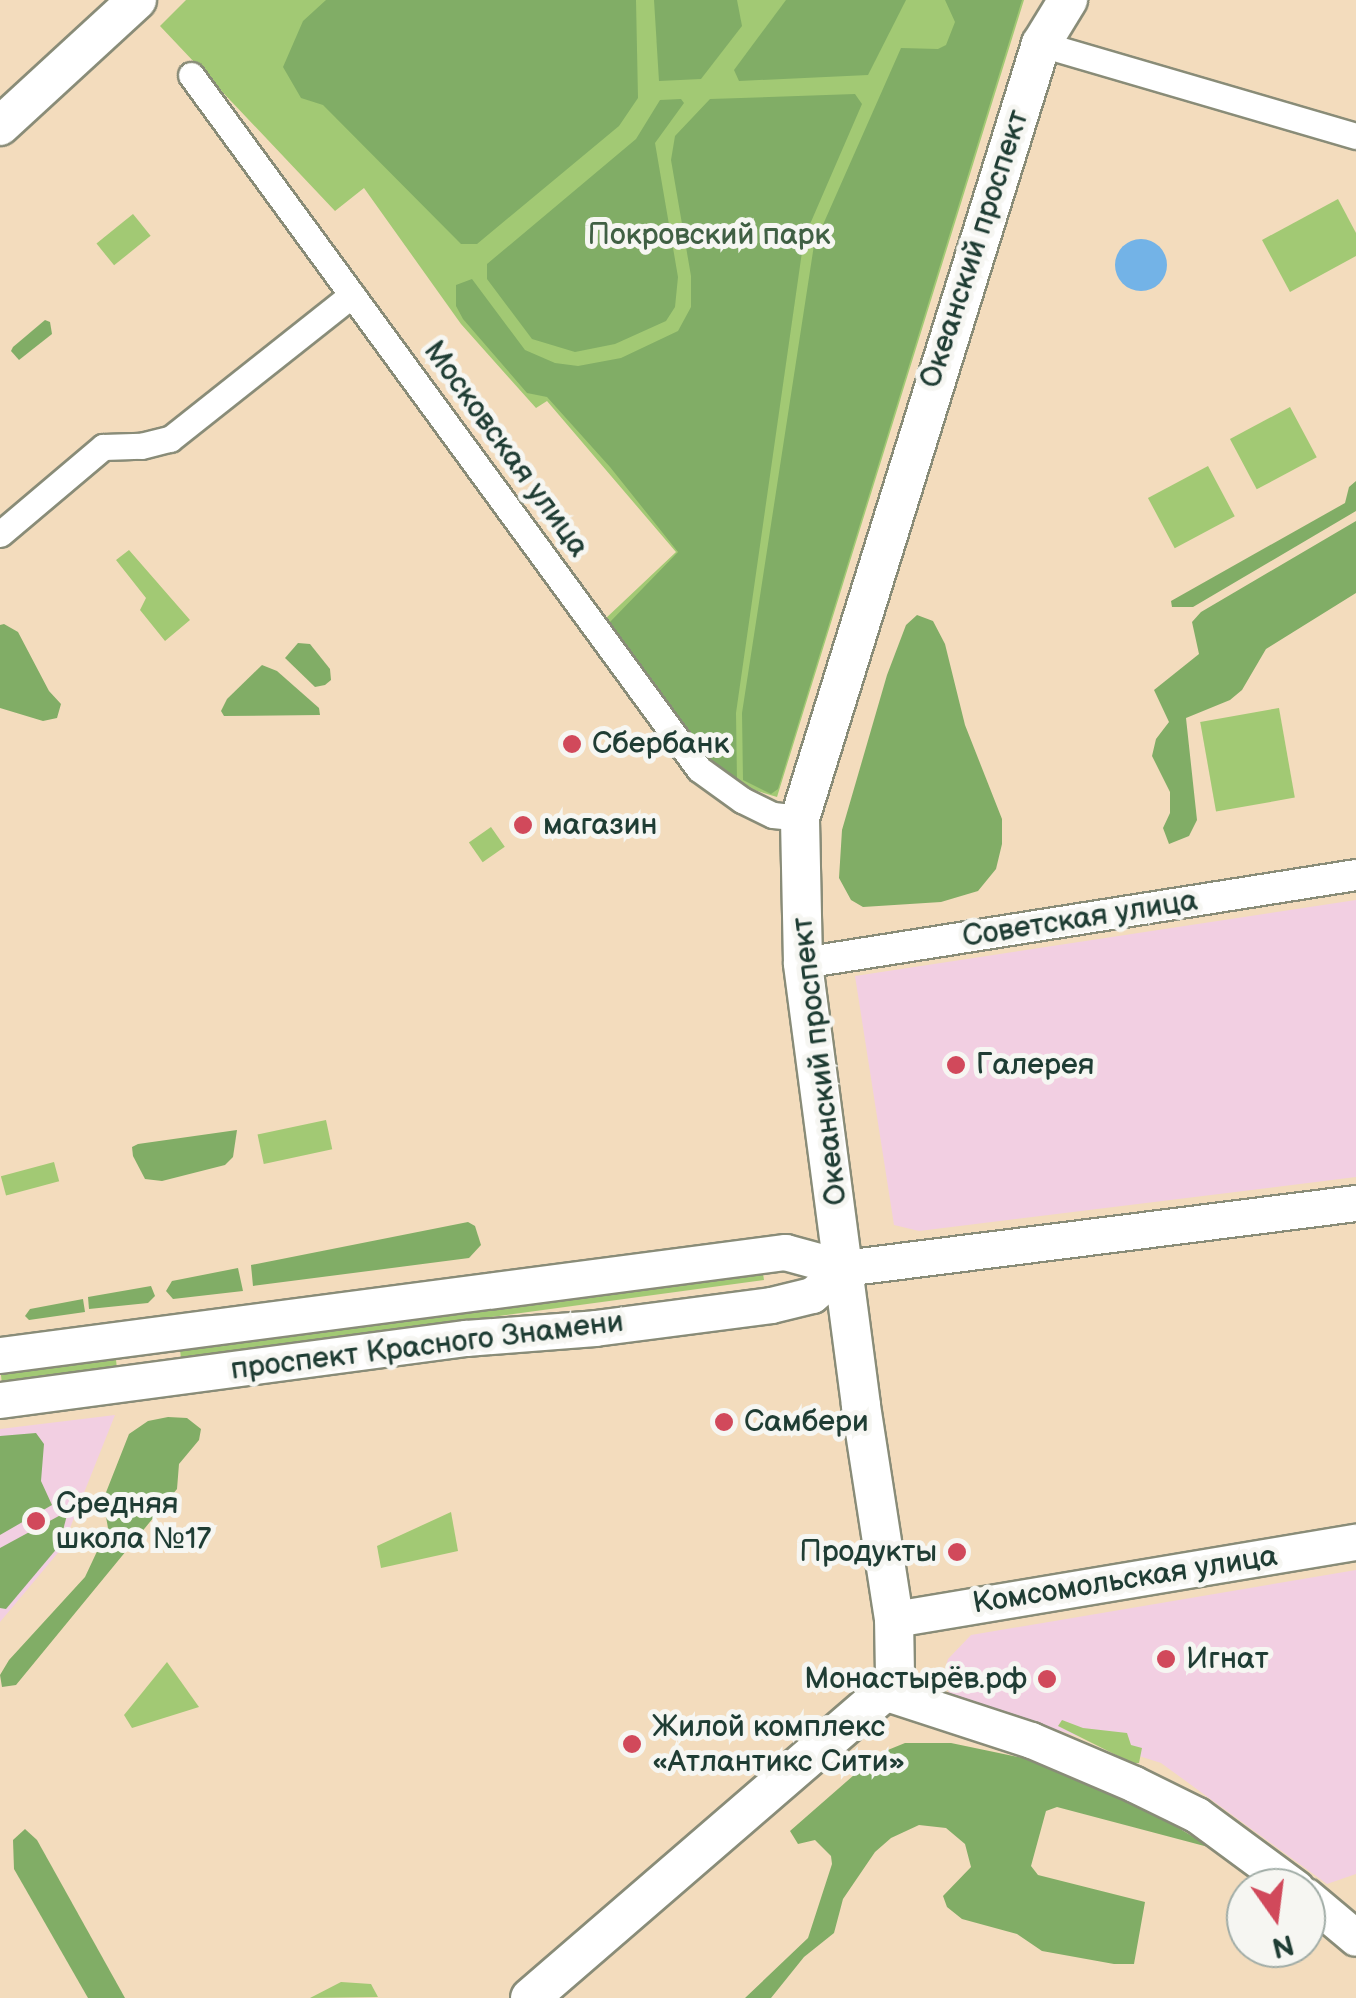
<!DOCTYPE html>
<html>
<head>
<meta charset="utf-8">
<style>
  body { margin:0 }
  #map { position:relative; width:1356px; height:1998px; overflow:hidden; background:#f3dcbd; font-family:"Balsamiq Sans",sans-serif }
  div>[style] { position:absolute }
  .built>* { inset:0; background:#f2cfe2 }
  .green>* { inset:0; background:#a2c974; transform-origin:0 0 }
  .forest>* { inset:0; background:#81ad66 }
  .water>* { inset:0; background:#73b3e7 }
  .round { border-radius:50% }
  .roads { filter:drop-shadow(2px 0 #898c78) drop-shadow(-2px 0 #898c78) drop-shadow(0 2px #898c78) drop-shadow(0 -2px #898c78) }
  .minor>* { height:25px; margin:-12.5px; padding:0 12.5px; transform-origin:12.5px; border-radius:12.5px; background:#fff }
  .tertiary>* { height:30px; margin:-15px; padding:0 15px; transform-origin:15px; border-radius:15px; background:#fff }
  .secondary>* { height:35px; margin:-17.5px; padding:0 17.5px; transform-origin:17.5px; border-radius:17.5px; background:#fff }
  .primary>* { height:38px; margin:-19px; padding:0 19px; transform-origin:19px; border-radius:19px; background:#fff }
  .dots>* { width:28px; height:28px; translate:-50% -50%; box-sizing:border-box; border:5px solid #f6f6f2; border-radius:50% }
  span { translate:-50% -50%; white-space:nowrap; text-align:center; line-height:1.15; -webkit-text-stroke:10px #f6f6f2; paint-order:stroke }
  .park-label { font-size:30px; color:#406044 }
  .street-label { font-size:30px; color:#1f3d34 }
  .poi-label { font-size:30px; color:#1f3d34 }
  .left { translate:0 -50%; text-align:left }
  .right { translate:-100% -50%; text-align:right }
  .north { position:absolute; left:1226px; top:1868px; width:100px; height:100px; box-sizing:border-box; background:#f6f6f2; border:2px solid #a0aca6; border-radius:50%; rotate:166deg; font-size:28px; font-weight:700; line-height:40px; text-align:center; color:#1f3d34 }
  .north::after { content:''; display:block; margin:auto; width:35px; height:45px; background:#d1495b; clip-path:polygon(50% 0,100% 100%,50% 72%,0 100%) }
</style>
</head>
<body>
<div id="map">
  <div class="built">
    <i style="clip-path:polygon(1356px 900px,1356px 1177px,919px 1231px,894px 1225px,855px 976px)"></i>
    <i style="clip-path:polygon(115px 1415px,62px 1548px,0 1622px,0 1429px)"></i>
    <i style="clip-path:polygon(1356px 1570px,1356px 1874px,1327px 1884px,1161px 1763px,963px 1700px,949px 1693px,943px 1676px,948px 1659px,971px 1635px)"></i>
  </div>
  <div class="green">
    <i style="clip-path:polygon(186px 0,1024px 0,777px 797px,754px 790px,708px 763px,604px 620px,676px 552px,547px 401px,536px 408px,461px 324px,364px 188px,335px 211px,160px 26px)"></i>
    <i style="clip-path:polygon(1338px 199px,1356px 233px,1356px 256px,1290px 292px,1262px 240px)"></i>
    <i style="left:133px;top:214px;width:28px;height:47px;rotate:51deg"></i>
    <i style="left:1290px;top:407px;width:57px;height:68px;rotate:62deg"></i>
    <i style="left:1208px;top:466px;width:57px;height:68px;rotate:62deg"></i>
    <i style="clip-path:polygon(129px 550px,190px 620px,165px 641px,140px 610px,146px 598px,116px 560px)"></i>
    <i style="left:1279px;top:708px;width:91px;height:80px;rotate:80deg"></i>
    <i style="left:491px;top:827px;width:24px;height:27px;rotate:55deg"></i>
    <i style="left:326px;top:1120px;width:30px;height:70px;rotate:78deg"></i>
    <i style="left:54px;top:1162px;width:20px;height:55px;rotate:75deg"></i>
    <i style="clip-path:polygon(762px 1267px,764px 1280px,181px 1359px,179px 1340px)"></i>
    <i style="left:115px;top:1350px;width:20px;height:116px;rotate:84deg"></i>
    <i style="clip-path:polygon(451px 1512px,458px 1551px,381px 1568px,377px 1546px)"></i>
    <i style="clip-path:polygon(167px 1662px,199px 1707px,132px 1728px,124px 1715px)"></i>
    <i style="clip-path:polygon(1062px 1720px,1083px 1728px,1127px 1733px,1131px 1745px,1142px 1748px,1139px 1763px,1132px 1763px,1058px 1726px)"></i>
    <i style="clip-path:polygon(341px 1982px,371px 1984px,378px 1997px,310px 1998px)"></i>
  </div>
  <div class="forest">
    <i style="clip-path:polygon(326px 0,636px 0,638px 98px,619px 126px,477px 244px,461px 244px,323px 105px,301px 98px,283px 67px,303px 21px)"></i>
    <i style="clip-path:polygon(654px 0,737px 0,742px 26px,701px 79px,659px 81px)"></i>
    <i style="clip-path:polygon(786px 0,906px 0,868px 75px,739px 81px,734px 70px)"></i>
    <i style="clip-path:polygon(945px 0,1022px 0,778px 789px,771px 794px,743px 780px,742px 713px,814px 245px,901px 48px,938px 49px,946px 45px,955px 22px)"></i>
    <i style="clip-path:polygon(855px 94px,862px 104px,804px 238px,736px 713px,737px 780px,709px 762px,609px 623px,678px 552px,610px 467px,547px 397px,527px 393px,463px 319px,456px 306px,456px 285px,472px 279px,525px 350px,555px 363px,578px 366px,621px 358px,678px 331px,691px 307px,691px 276px,671px 160px,675px 136px,710px 99px)"></i>
    <i style="clip-path:polygon(660px 100px,681px 99px,684px 103px,655px 143px,678px 277px,675px 307px,666px 321px,615px 344px,575px 352px,532px 339px,487px 279px,487px 264px,636px 139px)"></i>
    <i style="clip-path:polygon(45px 320px,50px 322px,52px 334px,19px 360px,11px 351px,13px 347px)"></i>
    <i style="clip-path:polygon(1356px 481px,1356px 511px,1193px 607px,1172px 607px,1171px 601px,1345px 503px,1349px 487px)"></i>
    <i style="clip-path:polygon(1356px 521px,1356px 593px,1266px 649px,1242px 690px,1230px 700px,1186px 718px,1197px 820px,1189px 836px,1169px 844px,1163px 828px,1170px 813px,1170px 792px,1152px 756px,1156px 739px,1169px 722px,1154px 690px,1199px 654px,1192px 622px,1201px 612px)"></i>
    <i style="clip-path:polygon(917px 615px,933px 621px,945px 644px,965px 725px,1002px 819px,1002px 844px,996px 869px,978px 891px,941px 902px,863px 907px,851px 900px,839px 878px,842px 830px,887px 675px,906px 625px)"></i>
    <i style="clip-path:polygon(4px 624px,18px 632px,49px 691px,61px 704px,57px 718px,43px 721px,0 708px,0 625px)"></i>
    <i style="clip-path:polygon(298px 643px,310px 644px,330px 669px,331px 680px,325px 685px,315px 687px,285px 658px)"></i>
    <i style="clip-path:polygon(262px 665px,277px 671px,319px 708px,320px 715px,224px 716px,221px 711px,227px 699px)"></i>
    <i style="clip-path:polygon(237px 1130px,233px 1157px,225px 1165px,162px 1181px,145px 1179px,133px 1156px,132px 1147px,138px 1144px)"></i>
    <i style="clip-path:polygon(468px 1222px,475px 1226px,481px 1245px,469px 1258px,253px 1286px,251px 1265px)"></i>
    <i style="clip-path:polygon(238px 1268px,243px 1291px,173px 1299px,166px 1291px,172px 1281px)"></i>
    <i style="clip-path:polygon(151px 1286px,155px 1296px,148px 1303px,89px 1309px,88px 1297px)"></i>
    <i style="clip-path:polygon(83px 1299px,85px 1312px,29px 1320px,25px 1316px,30px 1309px)"></i>
    <i style="clip-path:polygon(168px 1417px,187px 1418px,201px 1429px,199px 1440px,179px 1464px,177px 1489px,16px 1685px,2px 1687px,0 1675px,9px 1660px,85px 1577px,108px 1528px,103px 1500px,129px 1434px,148px 1421px)"></i>
    <i style="clip-path:polygon(36px 1433px,44px 1444px,41px 1481px,52px 1505px,0 1535px,0 1436px)"></i>
    <i style="clip-path:polygon(68px 1511px,59px 1546px,6px 1609px,0 1608px,0 1548px)"></i>
    <i style="clip-path:polygon(905px 1743px,951px 1743px,1023px 1758px,1145px 1808px,1212px 1848px,1057px 1807px,1046px 1811px,1031px 1866px,1038px 1875px,1145px 1902px,1134px 1964px,1114px 1964px,1042px 1951px,1017px 1934px,962px 1919px,947px 1907px,943px 1896px,971px 1867px,965px 1844px,946px 1828px,919px 1825px,891px 1838px,875px 1852px,843px 1899px,834px 1933px,804px 1957px,771px 1998px,745px 1998px,808px 1938px,832px 1864px,831px 1856px,815px 1840px,798px 1844px,790px 1831px,878px 1754px)"></i>
    <i style="clip-path:polygon(25px 1829px,37px 1840px,125px 1998px,88px 1998px,14px 1869px,13px 1840px)"></i>
  </div>
  <div class="water">
    <i class="round" style="left:1115px;top:239px;width:52px;height:52px"></i>
  </div>
  <div class="roads">
    <div class="minor">
      <i style="left:1041px;top:44px;width:328px;rotate:16.3deg"></i>
      <i style="left:191px;top:75px;width:860px;rotate:53.8deg"></i>
      <i style="left:699px;top:769px;width:53px;rotate:35.8deg"></i>
      <i style="left:742px;top:800px;width:34px;rotate:26deg"></i>
      <i style="left:773px;top:815px;width:27px;rotate:6deg"></i>
      <i style="left:0;top:534px;width:135px;rotate:-40.2deg"></i>
      <i style="left:103px;top:447px;width:38px;rotate:-2deg"></i>
      <i style="left:141px;top:446px;width:30px;rotate:-14deg"></i>
      <i style="left:170px;top:439px;width:232px;rotate:-38.4deg"></i>
    </div>
    <div class="tertiary">
      <i style="left:803px;top:963px;width:560px;rotate:-9.04deg"></i>
    </div>
    <div class="secondary">
      <i style="left:0;top:1355px;width:792px;rotate:-7.48deg"></i>
      <i style="left:785px;top:1252px;width:61px;rotate:15.2deg"></i>
      <i style="left:844px;top:1268px;width:516px;rotate:-7.24deg"></i>
      <i style="left:0;top:1400px;width:470px;rotate:-7.6deg"></i>
      <i style="left:466px;top:1338px;width:129px;rotate:-4.4deg"></i>
      <i style="left:595px;top:1328px;width:177px;rotate:-7.4deg"></i>
      <i style="left:771px;top:1305px;width:42px;rotate:-13.7deg"></i>
      <i style="left:812px;top:1295px;width:42px;rotate:-40.2deg"></i>
      <i style="left:894px;top:1619px;width:468px;rotate:-9.5deg"></i>
      <i style="left:884px;top:1692px;width:155px;rotate:18.1deg"></i>
      <i style="left:1031px;top:1740px;width:112px;rotate:23.1deg"></i>
      <i style="left:1134px;top:1784px;width:70px;rotate:26.2deg"></i>
      <i style="left:1197px;top:1815px;width:123px;rotate:36.4deg"></i>
      <i style="left:1306px;top:1896px;width:65px;rotate:40deg"></i>
    </div>
    <div class="primary">
      <i style="left:0;top:126px;width:186px;rotate:-42.6deg"></i>
      <i style="left:530px;top:1998px;width:468px;rotate:-40.8deg"></i>
      <i style="left:884px;top:1692px;width:20px;rotate:-57deg"></i>
      <i style="left:895px;top:1675px;width:56px;rotate:-91deg"></i>
      <i style="left:894px;top:1619px;width:217px;rotate:-98.8deg"></i>
      <i style="left:861px;top:1405px;width:446px;rotate:-97.5deg"></i>
      <i style="left:803px;top:963px;width:145px;rotate:-91.2deg"></i>
      <i style="left:800px;top:818px;width:811px;rotate:-72.71deg"></i>
      <i style="left:1041px;top:44px;width:52px;rotate:-58.5deg"></i>
    </div>
  </div>
  <div class="dots">
    <i style="left:572px;top:744px;background:#d1495b"></i>
    <i style="left:523px;top:825px;background:#d1495b"></i>
    <i style="left:956px;top:1065px;background:#d1495b"></i>
    <i style="left:724px;top:1422px;background:#d1495b"></i>
    <i style="left:36px;top:1521px;background:#d1495b"></i>
    <i style="left:957px;top:1552px;background:#d1495b"></i>
    <i style="left:1166px;top:1659px;background:#d1495b"></i>
    <i style="left:1047px;top:1679px;background:#d1495b"></i>
    <i style="left:632px;top:1744px;background:#d1495b"></i>
  </div>
  <div class="park-label">
    <span style="left:709px;top:235px">Покровский парк</span>
  </div>
  <div class="street-label">
    <span style="left:975px;top:249px;rotate:-72deg">Океанский проспект</span>
    <span style="left:506px;top:449px;rotate:54deg">Московская улица</span>
    <span style="left:1080px;top:919px;rotate:-9deg">Советская улица</span>
    <span style="left:820px;top:1061px;rotate:-97deg">Океанский проспект</span>
    <span style="left:427px;top:1346px;rotate:-7deg">проспект Красного Знамени</span>
    <span style="left:1125px;top:1580px;rotate:-9deg">Комсомольская улица</span>
  </div>
  <div class="poi-label">
    <span class="left" style="left:592px;top:744px">Сбербанк</span>
    <span class="left" style="left:543px;top:825px">магазин</span>
    <span class="left" style="left:976px;top:1065px">Галерея</span>
    <span class="left" style="left:744px;top:1422px">Самбери</span>
    <span class="left" style="left:56px;top:1521px">Средняя<br>школа №17</span>
    <span class="right" style="left:937px;top:1552px">Продукты</span>
    <span class="left" style="left:1186px;top:1659px">Игнат</span>
    <span class="right" style="left:1027px;top:1679px">Монастырёв.рф</span>
    <span class="left" style="left:652px;top:1744px">Жилой комплекс<br>«Атлантикс Сити»</span>
  </div>
  <div class="north">N</div>
</div>
</body>
</html>
